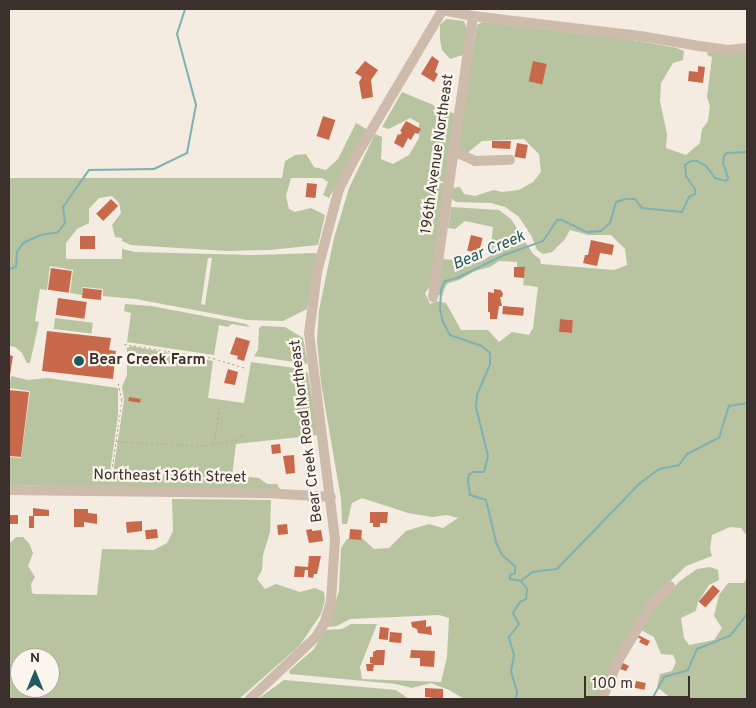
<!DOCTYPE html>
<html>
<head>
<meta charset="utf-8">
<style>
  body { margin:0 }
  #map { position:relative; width:756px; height:708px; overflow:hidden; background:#f4ebe1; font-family:Overpass,sans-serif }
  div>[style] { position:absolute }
  .green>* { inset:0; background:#b8c4a0; transform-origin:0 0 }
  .stream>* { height:2px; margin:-1px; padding:0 1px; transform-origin:1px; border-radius:1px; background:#7fb0b2 }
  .building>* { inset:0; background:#c8694b; transform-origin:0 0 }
  .path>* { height:1px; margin-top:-0.5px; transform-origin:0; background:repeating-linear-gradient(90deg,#b9a596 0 2.5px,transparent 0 5px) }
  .minor>* { height:10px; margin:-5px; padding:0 5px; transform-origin:5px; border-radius:5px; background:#cdbbac }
  .dots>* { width:14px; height:14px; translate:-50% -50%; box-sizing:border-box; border:2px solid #fbf5ee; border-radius:50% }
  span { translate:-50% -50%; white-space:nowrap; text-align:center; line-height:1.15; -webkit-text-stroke:4.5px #fbf5ee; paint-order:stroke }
  .street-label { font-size:15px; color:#3b302b }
  .poi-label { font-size:15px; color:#3b302b; font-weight:700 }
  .left { translate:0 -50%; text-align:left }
  .water-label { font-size:16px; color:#1f5a5e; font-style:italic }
  .frame { position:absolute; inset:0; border:10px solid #3b302b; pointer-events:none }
  .north { position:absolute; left:10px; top:648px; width:50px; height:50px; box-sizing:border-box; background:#fbf5ee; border:1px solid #aea6a0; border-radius:50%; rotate:0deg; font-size:14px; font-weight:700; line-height:20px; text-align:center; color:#3b302b }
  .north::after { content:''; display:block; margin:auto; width:18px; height:22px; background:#1f5a5e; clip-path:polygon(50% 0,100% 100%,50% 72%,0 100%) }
  .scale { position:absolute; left:584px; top:676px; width:106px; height:22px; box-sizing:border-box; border:2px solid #3b302b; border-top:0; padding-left:6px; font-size:15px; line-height:18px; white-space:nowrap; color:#3b302b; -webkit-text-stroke:4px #fbf5ee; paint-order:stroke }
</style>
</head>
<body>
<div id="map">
  <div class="green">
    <i style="clip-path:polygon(446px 19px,464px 21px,467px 29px,463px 55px,450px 59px,442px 50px,440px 40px,440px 25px)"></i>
    <i style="clip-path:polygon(evenodd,482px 22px,628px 39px,677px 48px,684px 51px,683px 60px,673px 63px,661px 83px,660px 101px,667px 134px,666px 148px,686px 155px,700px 143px,702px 129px,708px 121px,710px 106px,707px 97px,712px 57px,707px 55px,708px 51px,747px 53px,747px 536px,741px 528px,730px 527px,712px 535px,710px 549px,712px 556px,686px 566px,662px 589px,598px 699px,464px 699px,449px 690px,431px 683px,412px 688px,396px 684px,290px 674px,289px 671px,314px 649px,325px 630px,342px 629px,351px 624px,377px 624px,360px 667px,362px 679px,441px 682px,447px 657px,449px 618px,439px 615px,350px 619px,337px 626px,328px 627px,339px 591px,341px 548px,347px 539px,362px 538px,374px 549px,389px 548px,406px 531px,429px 524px,443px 528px,458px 518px,447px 515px,432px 517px,408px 513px,362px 498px,352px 503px,347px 524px,342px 524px,341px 499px,321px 383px,317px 341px,319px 310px,334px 238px,349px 188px,375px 134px,382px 137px,381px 159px,393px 164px,409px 155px,419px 138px,419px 123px,410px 118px,389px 129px,382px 127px,402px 92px,455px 114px,431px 285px,425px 293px,430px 304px,436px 301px,446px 303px,461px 330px,488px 330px,499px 342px,512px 332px,529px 335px,533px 328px,538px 287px,523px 285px,525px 268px,517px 267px,517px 262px,499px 261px,490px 267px,475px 271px,459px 280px,449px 283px,446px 285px,442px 296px,436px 294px,442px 259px,480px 262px,490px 256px,493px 227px,465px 221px,455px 229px,448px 228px,451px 207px,499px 210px,511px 219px,533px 254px,540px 259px,541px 264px,614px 270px,627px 265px,625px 249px,611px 235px,588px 235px,570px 230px,565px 239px,552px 252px,543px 254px,537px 250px,532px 237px,519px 217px,505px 207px,491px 203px,456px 202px,451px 198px,453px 188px,460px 187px,464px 194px,475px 196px,494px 190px,502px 192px,519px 190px,533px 182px,541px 172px,539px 154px,524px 139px,482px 141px,466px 154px,457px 148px,477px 25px,482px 22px,560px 319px,573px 320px,572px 333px,560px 332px,560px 319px)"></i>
    <i style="clip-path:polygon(evenodd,356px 123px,368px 130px,329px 198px,323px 195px,328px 182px,322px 178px,291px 178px,286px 196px,289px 209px,295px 212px,311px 208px,325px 215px,318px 245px,269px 250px,227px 251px,131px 245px,122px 241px,122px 238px,115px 237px,112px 225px,121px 213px,119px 203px,112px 196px,99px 198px,89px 209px,89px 223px,77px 229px,66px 243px,66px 259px,122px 259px,122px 249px,135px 252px,252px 255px,315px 253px,318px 255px,307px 309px,283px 321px,247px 320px,136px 299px,103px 296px,103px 289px,83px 287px,82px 295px,70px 293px,73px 270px,50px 266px,47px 290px,40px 289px,35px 321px,39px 322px,30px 363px,27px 363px,22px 353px,15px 347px,9px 346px,9px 178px,282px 178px,285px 161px,295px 155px,306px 154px,314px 167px,326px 170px,338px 159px,356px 123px,208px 258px,212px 258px,205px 305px,201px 304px,208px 258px)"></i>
    <i style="clip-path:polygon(125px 304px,151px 306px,246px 324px,250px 327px,232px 324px,228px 327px,219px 325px,214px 355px,127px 342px,131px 313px,124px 311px)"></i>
    <i style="left:55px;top:318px;width:38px;height:11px;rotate:7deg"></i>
    <i style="clip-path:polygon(262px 326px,285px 327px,303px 338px,308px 364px,254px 356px,258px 350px,259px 328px)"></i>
    <i style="clip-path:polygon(131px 346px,213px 361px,208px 398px,244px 403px,251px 362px,295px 368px,308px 373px,318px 435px,236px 444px,232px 476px,245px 474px,250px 477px,259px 478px,267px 484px,277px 484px,281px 491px,9px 485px,9px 457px,21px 458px,30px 391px,9px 388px,11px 376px,28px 380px,47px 378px,118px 388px,118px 415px,109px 479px,112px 480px,124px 400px,122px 387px,127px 375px,127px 348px)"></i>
    <i style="clip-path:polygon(evenodd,172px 499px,271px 500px,270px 532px,263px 555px,262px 570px,257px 579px,265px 589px,276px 584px,300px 592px,315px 588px,324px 592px,325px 600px,321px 614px,300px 645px,239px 699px,9px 699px,10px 543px,16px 537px,23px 537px,29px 543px,33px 553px,28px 566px,35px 577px,31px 584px,32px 593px,35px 594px,97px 595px,102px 549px,154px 550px,167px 543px,173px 531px,172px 499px,20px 658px,50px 658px,50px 688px,20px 688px,20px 658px)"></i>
    <i style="clip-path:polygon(710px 567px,718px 570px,719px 580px,709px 585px,698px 602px,696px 611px,681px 618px,684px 638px,689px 645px,714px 640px,722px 628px,714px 616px,719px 595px,728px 583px,744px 583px,747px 577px,747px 699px,672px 699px,657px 687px,660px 674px,672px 671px,676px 662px,673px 655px,661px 654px,654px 637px,641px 630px,656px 606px,680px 581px,697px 569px)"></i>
    <i style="clip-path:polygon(284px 680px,396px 690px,409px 699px,258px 699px)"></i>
  </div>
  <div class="stream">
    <i style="left:9px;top:269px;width:7px;rotate:-16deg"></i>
    <i style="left:16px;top:267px;width:15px;rotate:-86deg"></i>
    <i style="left:17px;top:252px;width:11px;rotate:-56deg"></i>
    <i style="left:23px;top:243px;width:19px;rotate:-25deg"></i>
    <i style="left:40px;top:235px;width:18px;rotate:-9deg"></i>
    <i style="left:58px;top:232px;width:11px;rotate:-52deg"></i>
    <i style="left:65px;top:223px;width:16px;rotate:-97deg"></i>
    <i style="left:63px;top:207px;width:45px;rotate:-54.9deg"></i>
    <i style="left:89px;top:170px;width:65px;rotate:-0.9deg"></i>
    <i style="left:154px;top:169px;width:37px;rotate:-26deg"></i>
    <i style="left:187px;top:153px;width:49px;rotate:-79.4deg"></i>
    <i style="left:196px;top:105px;width:73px;rotate:-105deg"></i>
    <i style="left:177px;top:34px;width:26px;rotate:-72deg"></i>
    <i style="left:521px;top:581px;width:14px;rotate:-39deg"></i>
    <i style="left:532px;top:572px;width:25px;rotate:-7deg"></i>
    <i style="left:557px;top:569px;width:118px;rotate:-46deg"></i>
    <i style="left:639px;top:484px;width:25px;rotate:-37deg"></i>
    <i style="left:659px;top:469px;width:20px;rotate:-11deg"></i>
    <i style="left:679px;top:465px;width:14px;rotate:-54deg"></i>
    <i style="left:687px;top:454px;width:36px;rotate:-27deg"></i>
    <i style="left:719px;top:438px;width:34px;rotate:-73deg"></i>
    <i style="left:729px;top:406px;width:18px;rotate:-9deg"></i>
    <i style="left:516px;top:699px;width:7px;rotate:-82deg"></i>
    <i style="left:517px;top:692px;width:22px;rotate:-106deg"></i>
    <i style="left:511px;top:671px;width:16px;rotate:-79deg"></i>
    <i style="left:514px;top:655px;width:19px;rotate:-106deg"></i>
    <i style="left:509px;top:637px;width:16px;rotate:-52deg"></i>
    <i style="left:519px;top:624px;width:13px;rotate:-119deg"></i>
    <i style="left:513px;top:613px;width:13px;rotate:-58deg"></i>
    <i style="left:520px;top:602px;width:7px;rotate:-27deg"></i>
    <i style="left:526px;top:599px;width:10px;rotate:-84deg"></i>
    <i style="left:527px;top:589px;width:10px;rotate:-127deg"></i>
    <i style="left:521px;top:581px;width:11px;rotate:-170deg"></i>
    <i style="left:510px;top:579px;width:4px;rotate:-90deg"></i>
    <i style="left:510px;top:575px;width:5px;rotate:-22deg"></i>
    <i style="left:515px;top:573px;width:7px;rotate:-90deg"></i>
    <i style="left:515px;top:566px;width:17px;rotate:-140deg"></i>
    <i style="left:502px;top:555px;width:14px;rotate:-115deg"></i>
    <i style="left:496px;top:542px;width:43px;rotate:-103.4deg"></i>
    <i style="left:486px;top:500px;width:17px;rotate:-163deg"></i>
    <i style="left:470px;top:495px;width:15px;rotate:-98deg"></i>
    <i style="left:468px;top:480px;width:5px;rotate:-79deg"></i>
    <i style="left:469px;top:475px;width:5px;rotate:-37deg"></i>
    <i style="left:473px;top:472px;width:11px"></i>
    <i style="left:484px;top:472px;width:16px;rotate:-76deg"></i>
    <i style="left:488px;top:456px;width:50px;rotate:-103.8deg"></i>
    <i style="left:476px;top:407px;width:12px;rotate:-85deg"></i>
    <i style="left:477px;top:395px;width:34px;rotate:-67deg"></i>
    <i style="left:490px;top:364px;width:11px;rotate:-90deg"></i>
    <i style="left:490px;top:353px;width:11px;rotate:-139deg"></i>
    <i style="left:482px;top:346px;width:34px;rotate:-161deg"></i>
    <i style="left:450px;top:335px;width:15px;rotate:-118deg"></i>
    <i style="left:443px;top:322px;width:12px;rotate:-104deg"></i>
    <i style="left:440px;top:310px;width:20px;rotate:-87deg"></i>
    <i style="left:441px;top:290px;width:10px;rotate:-66deg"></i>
    <i style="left:445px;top:281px;width:12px;rotate:-14deg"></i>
    <i style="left:457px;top:278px;width:52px;rotate:-26.1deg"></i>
    <i style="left:504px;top:255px;width:41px;rotate:-19.7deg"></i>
    <i style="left:543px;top:241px;width:25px;rotate:-56deg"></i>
    <i style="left:557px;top:220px;width:5px"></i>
    <i style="left:562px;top:220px;width:28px;rotate:26deg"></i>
    <i style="left:587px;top:232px;width:14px;rotate:-4deg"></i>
    <i style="left:601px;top:231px;width:12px;rotate:-42deg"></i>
    <i style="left:610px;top:223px;width:22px;rotate:-74deg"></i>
    <i style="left:616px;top:202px;width:10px;rotate:-17deg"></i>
    <i style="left:626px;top:199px;width:9px"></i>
    <i style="left:635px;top:199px;width:11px;rotate:52deg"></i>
    <i style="left:642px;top:208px;width:40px;rotate:5.7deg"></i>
    <i style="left:682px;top:212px;width:17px;rotate:-65deg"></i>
    <i style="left:689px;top:197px;width:7px;rotate:-27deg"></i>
    <i style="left:695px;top:194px;width:5px;rotate:-90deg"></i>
    <i style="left:695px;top:189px;width:16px;rotate:-125deg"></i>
    <i style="left:686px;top:176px;width:11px;rotate:-95deg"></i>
    <i style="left:685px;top:165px;width:7px;rotate:-34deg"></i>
    <i style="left:691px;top:161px;width:6px"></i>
    <i style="left:697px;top:161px;width:10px;rotate:29deg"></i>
    <i style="left:706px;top:166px;width:15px;rotate:53deg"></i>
    <i style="left:715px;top:178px;width:11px;rotate:15deg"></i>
    <i style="left:726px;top:181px;width:4px;rotate:-56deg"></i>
    <i style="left:728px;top:178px;width:16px;rotate:-108deg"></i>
    <i style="left:723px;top:163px;width:7px;rotate:-82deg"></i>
    <i style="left:724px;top:156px;width:4px;rotate:-45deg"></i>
    <i style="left:727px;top:153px;width:20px;rotate:-3deg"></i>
    <i style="left:652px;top:699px;width:25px;rotate:-61deg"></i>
    <i style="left:664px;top:677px;width:25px;rotate:-16deg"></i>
    <i style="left:688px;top:670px;width:23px;rotate:-67deg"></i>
    <i style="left:697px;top:649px;width:35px;rotate:-22deg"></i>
    <i style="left:730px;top:636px;width:28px;rotate:-52deg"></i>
  </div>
  <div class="building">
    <i style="clip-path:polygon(432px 56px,439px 61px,435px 72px,438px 74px,434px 82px,421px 74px)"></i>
    <i style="clip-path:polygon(365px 61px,378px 70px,371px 80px,373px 97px,362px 99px,359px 82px,362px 77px,355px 73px)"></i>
    <i style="left:533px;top:61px;width:14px;height:21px;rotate:12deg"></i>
    <i style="clip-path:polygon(698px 66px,705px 67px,703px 83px,688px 81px,689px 71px,698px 72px)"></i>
    <i style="left:323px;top:116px;width:13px;height:21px;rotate:18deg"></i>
    <i style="clip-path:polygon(406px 121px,421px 129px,418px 134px,415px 133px,411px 140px,408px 138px,403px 148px,394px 143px,398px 134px,400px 135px,402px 132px,400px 131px)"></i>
    <i style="clip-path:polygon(492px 141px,511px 141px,510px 149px,492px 148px)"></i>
    <i style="left:517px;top:143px;width:11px;height:14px;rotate:10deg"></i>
    <i style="left:307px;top:183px;width:10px;height:14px;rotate:6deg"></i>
    <i style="left:111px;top:199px;width:10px;height:21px;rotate:45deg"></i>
    <i style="left:471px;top:235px;width:12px;height:16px;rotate:14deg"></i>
    <i style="left:80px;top:236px;width:15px;height:13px"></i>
    <i style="clip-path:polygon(591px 240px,614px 245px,612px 255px,600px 253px,597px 266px,583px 263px,585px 255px,588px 255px)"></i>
    <i style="clip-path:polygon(514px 267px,525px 267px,524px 278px,514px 277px)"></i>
    <i style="left:51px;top:268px;width:21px;height:22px;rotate:8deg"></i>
    <i style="left:83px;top:288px;width:19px;height:10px;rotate:6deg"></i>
    <i style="clip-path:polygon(494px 289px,501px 290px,503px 294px,502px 297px,500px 297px,502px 306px,499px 306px,497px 319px,490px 319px,490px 312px,488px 312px,488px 292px,494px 293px)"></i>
    <i style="left:58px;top:298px;width:29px;height:17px;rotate:8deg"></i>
    <i style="left:503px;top:306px;width:21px;height:8px;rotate:5deg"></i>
    <i style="left:560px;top:319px;width:13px;height:13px;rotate:4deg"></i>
    <i style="clip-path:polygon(47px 331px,111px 338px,109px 350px,116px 351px,113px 379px,42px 371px)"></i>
    <i style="clip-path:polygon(236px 337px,250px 341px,244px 361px,237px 359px,238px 356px,230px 354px)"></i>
    <i style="clip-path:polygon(9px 355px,13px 356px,10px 375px,9px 375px)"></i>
    <i style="clip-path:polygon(228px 369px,238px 372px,235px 385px,224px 383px)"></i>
    <i style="clip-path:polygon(9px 390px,29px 392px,21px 457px,9px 456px)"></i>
    <i style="left:129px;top:397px;width:12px;height:4px;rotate:9deg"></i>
    <i style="left:280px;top:444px;width:9px;height:9px;rotate:84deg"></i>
    <i style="clip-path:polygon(294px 455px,295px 473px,286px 474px,283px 456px)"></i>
    <i style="clip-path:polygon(33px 508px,49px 510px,49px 516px,34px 516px,34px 528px,29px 528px,29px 516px,33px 516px)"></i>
    <i style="clip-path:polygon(74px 509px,88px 509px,88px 513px,97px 514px,97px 524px,84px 522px,84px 527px,74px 527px)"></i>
    <i style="clip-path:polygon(370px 512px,388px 512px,387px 523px,380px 523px,380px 527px,373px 527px,373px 523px,370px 523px)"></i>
    <i style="left:9px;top:515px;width:9px;height:9px"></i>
    <i style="clip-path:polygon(142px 521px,142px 531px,127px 533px,126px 522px)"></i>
    <i style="left:287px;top:524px;width:10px;height:10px;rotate:84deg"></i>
    <i style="left:157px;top:529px;width:9px;height:12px;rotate:84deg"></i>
    <i style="clip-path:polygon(312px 529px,312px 531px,321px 530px,323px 541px,309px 543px,306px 530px)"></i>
    <i style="left:350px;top:529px;width:12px;height:10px;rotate:5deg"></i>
    <i style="clip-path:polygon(309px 556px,321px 556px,317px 574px,314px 574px,313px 578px,308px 577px,308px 570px,305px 570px,304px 577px,294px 577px,295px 566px,308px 567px)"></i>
    <i style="left:713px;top:585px;width:9px;height:22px;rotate:41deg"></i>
    <i style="clip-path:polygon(426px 620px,426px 627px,431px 626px,432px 635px,418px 633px,417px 629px,412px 627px,411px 622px)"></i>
    <i style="left:380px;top:627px;width:9px;height:12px;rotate:6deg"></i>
    <i style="left:390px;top:632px;width:12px;height:10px;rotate:5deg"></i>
    <i style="clip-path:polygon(638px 635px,650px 641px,647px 646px,639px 642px,641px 639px,637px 637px)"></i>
    <i style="clip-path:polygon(377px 650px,385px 650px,384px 665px,374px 665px,373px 671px,367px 671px,366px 664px,373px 664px,370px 663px,370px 657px,373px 657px,373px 652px)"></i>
    <i style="clip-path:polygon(411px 650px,435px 651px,434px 667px,420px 666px,420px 658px,410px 658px)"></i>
    <i style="clip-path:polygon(623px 663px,629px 666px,626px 671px,620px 669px)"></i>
    <i style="left:636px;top:681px;width:10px;height:7px;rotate:11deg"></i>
    <i style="clip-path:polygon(425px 688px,443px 689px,443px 699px,425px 697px)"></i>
  </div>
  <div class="path">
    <i style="left:124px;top:344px;width:90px;rotate:8.9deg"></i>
    <i style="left:213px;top:358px;width:34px;rotate:17deg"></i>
    <i style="left:116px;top:441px;width:85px;rotate:3.4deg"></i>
    <i style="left:201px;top:446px;width:36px;rotate:-10deg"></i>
    <i style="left:236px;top:440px;width:11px;rotate:-38deg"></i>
    <i style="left:214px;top:444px;width:37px;rotate:-81deg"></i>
    <i style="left:111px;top:476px;width:77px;rotate:-81.8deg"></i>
    <i style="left:122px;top:400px;width:17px;rotate:-103deg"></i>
  </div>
  <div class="minor">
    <i style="left:442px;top:10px;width:32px;rotate:11deg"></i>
    <i style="left:473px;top:16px;width:168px;rotate:6.8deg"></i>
    <i style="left:640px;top:36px;width:60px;rotate:9.6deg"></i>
    <i style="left:699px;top:46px;width:29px;rotate:8deg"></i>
    <i style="left:728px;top:50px;width:19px;rotate:-6deg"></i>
    <i style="left:453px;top:151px;width:24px;rotate:24deg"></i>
    <i style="left:475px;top:161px;width:35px;rotate:-2deg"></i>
    <i style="left:433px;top:297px;width:284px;rotate:-81.9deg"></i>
    <i style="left:9px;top:490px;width:257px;rotate:0.7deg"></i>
    <i style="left:266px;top:493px;width:65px;rotate:3.5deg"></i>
    <i style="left:250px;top:699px;width:91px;rotate:-43.2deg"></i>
    <i style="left:316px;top:637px;width:17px;rotate:-59deg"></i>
    <i style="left:325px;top:622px;width:22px;rotate:-74deg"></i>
    <i style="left:331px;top:601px;width:62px;rotate:-86.3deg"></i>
    <i style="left:335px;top:539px;width:207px;rotate:-97.2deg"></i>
    <i style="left:309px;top:334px;width:63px;rotate:-82.6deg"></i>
    <i style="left:317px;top:272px;width:86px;rotate:-75.2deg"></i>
    <i style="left:339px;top:189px;width:29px;rotate:-63deg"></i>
    <i style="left:352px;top:163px;width:179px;rotate:-59.4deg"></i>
    <i style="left:602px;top:699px;width:41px;rotate:-67.2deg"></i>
    <i style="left:618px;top:661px;width:68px;rotate:-58.9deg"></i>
    <i style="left:653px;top:603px;width:24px;rotate:-45deg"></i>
  </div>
  <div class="dots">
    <i style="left:79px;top:361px;background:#1f5a5e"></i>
  </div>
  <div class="street-label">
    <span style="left:438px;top:154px;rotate:-82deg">196th Avenue Northeast</span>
    <span style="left:307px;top:431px;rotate:-97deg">Bear Creek Road Northeast</span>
    <span style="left:170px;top:477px;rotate:1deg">Northeast 136th Street</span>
  </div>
  <div class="poi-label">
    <span class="left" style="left:89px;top:361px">Bear Creek Farm</span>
  </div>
  <div class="water-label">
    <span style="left:489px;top:251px;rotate:-23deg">Bear Creek</span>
  </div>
  <div class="frame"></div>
  <div class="north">N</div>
  <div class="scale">100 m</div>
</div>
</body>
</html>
